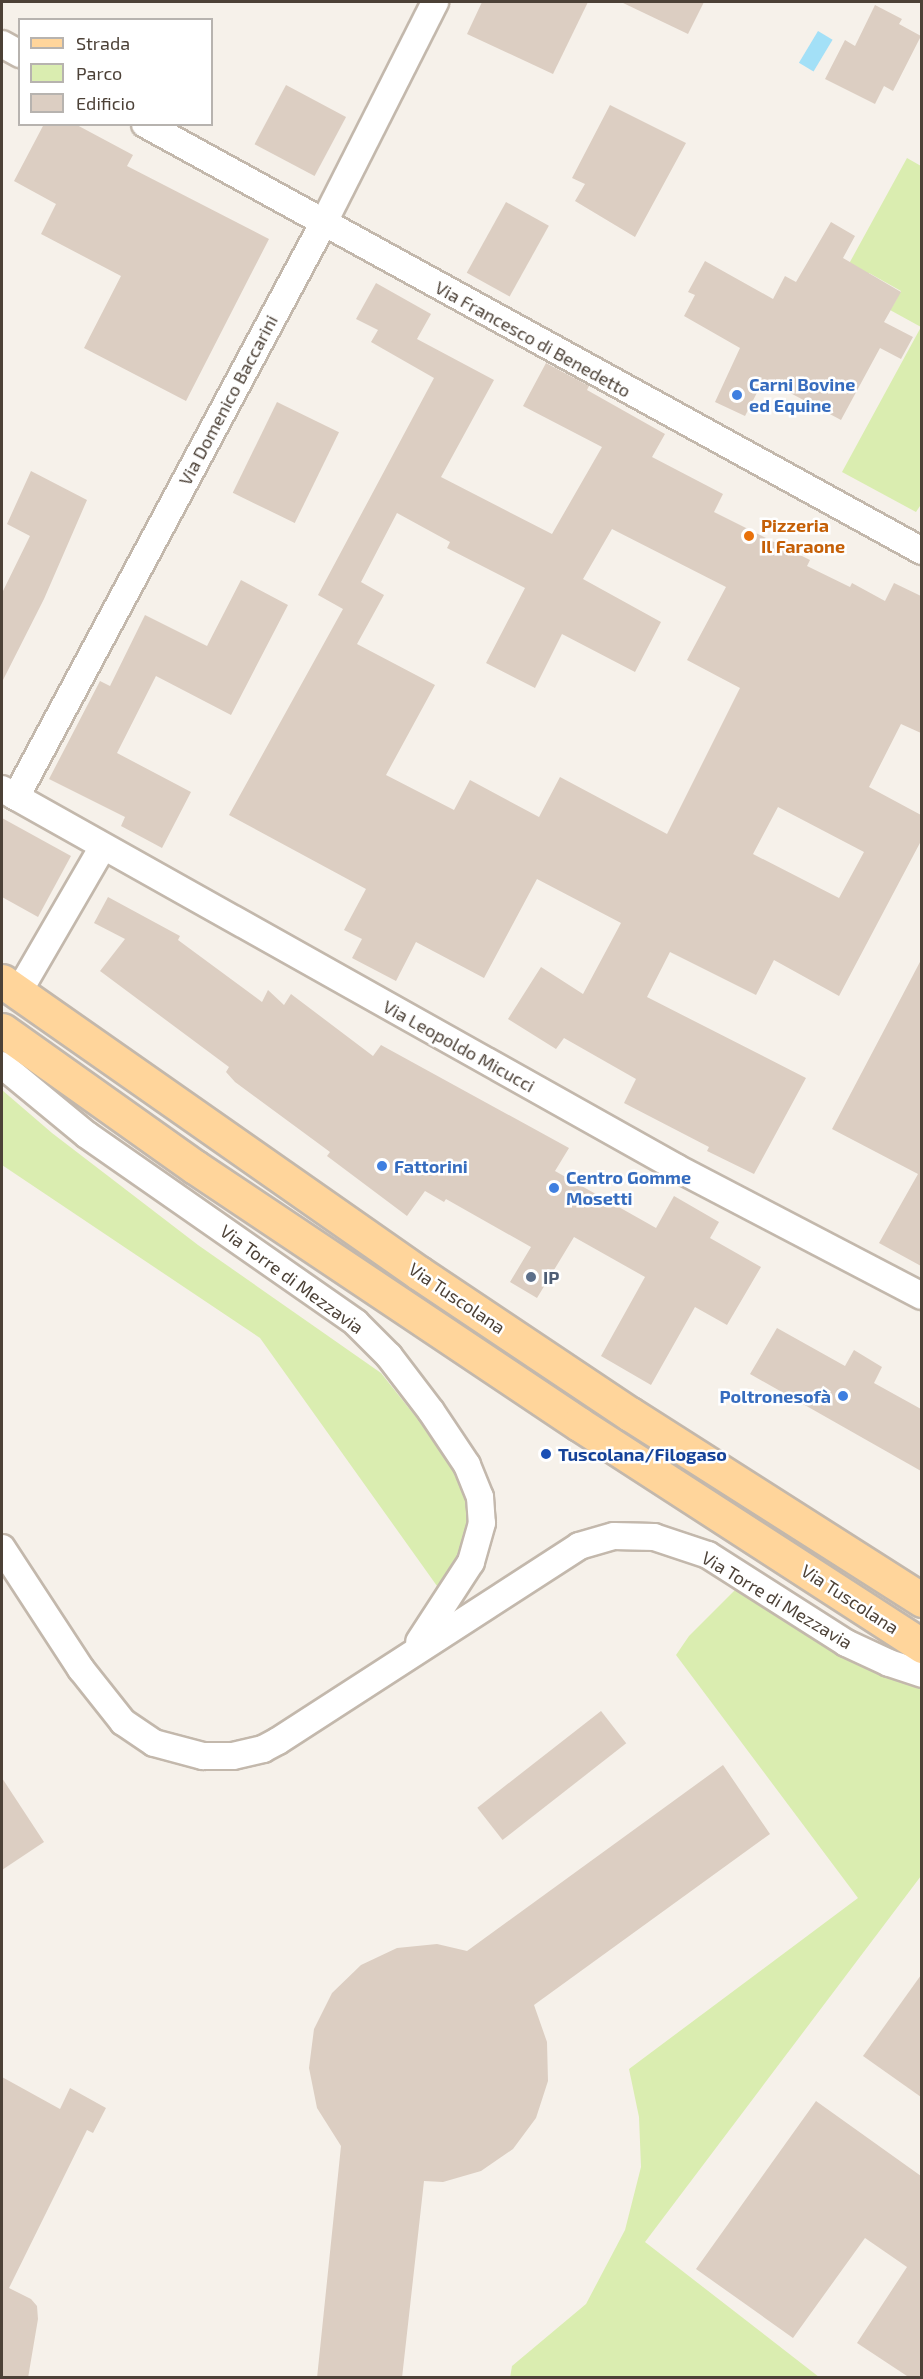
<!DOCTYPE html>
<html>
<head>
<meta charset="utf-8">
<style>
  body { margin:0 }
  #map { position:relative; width:923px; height:2379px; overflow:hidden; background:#f6f1ea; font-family:"Exo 2",sans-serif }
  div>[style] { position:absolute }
  .green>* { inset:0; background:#daedb0 }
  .water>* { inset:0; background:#a3e0f7; transform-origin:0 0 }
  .building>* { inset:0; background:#dccec2; transform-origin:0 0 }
  .roads { filter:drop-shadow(2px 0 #c3b8ac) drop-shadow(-2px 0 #c3b8ac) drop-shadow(0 2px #c3b8ac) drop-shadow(0 -2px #c3b8ac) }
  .street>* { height:26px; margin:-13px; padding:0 13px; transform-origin:13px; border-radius:13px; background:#fff }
  .primary>* { height:33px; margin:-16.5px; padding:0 16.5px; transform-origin:16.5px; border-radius:16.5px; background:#ffd59b }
  .dots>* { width:16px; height:16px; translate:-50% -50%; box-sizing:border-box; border:3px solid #fff; border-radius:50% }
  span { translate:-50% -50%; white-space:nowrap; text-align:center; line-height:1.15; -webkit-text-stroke:5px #fff; paint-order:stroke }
  .street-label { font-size:18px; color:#4c4137 }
  .shop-label { font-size:18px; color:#366cbe; font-weight:700 }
  .left { translate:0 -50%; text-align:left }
  .right { translate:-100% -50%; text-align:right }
  .food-label { font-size:18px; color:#c56008; font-weight:700 }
  .service-label { font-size:18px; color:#4e5e75; font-weight:700 }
  .transit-label { font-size:18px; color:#164399; font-weight:700 }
  .frame { position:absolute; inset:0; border:3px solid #4c4137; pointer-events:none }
  .legend { position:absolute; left:18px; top:18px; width:195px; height:108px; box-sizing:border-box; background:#fff; border:2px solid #b7b3af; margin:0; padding:8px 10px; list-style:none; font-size:18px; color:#4c4137 }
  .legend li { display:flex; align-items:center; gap:12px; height:30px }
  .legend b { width:30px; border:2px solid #b7b3af }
</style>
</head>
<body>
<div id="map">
  <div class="green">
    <i style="clip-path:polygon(evenodd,907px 158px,921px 166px,922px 503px,916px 512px,842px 472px,921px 327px,839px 282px,907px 158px,869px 273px,901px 291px,892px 307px,860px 288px,869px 273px)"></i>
    <i style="clip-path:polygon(2px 1090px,52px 1133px,198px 1245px,381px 1373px,427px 1431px,466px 1491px,468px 1519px,464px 1542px,452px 1572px,437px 1586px,260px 1338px,2px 1165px)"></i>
    <i style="clip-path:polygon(735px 1590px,921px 1685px,921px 1876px,645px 2242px,819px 2377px,510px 2378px,512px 2366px,586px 2304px,625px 2230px,641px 2167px,639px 2117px,629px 2069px,858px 1898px,676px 1655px,689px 1636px)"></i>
  </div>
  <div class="water">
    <i style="left:818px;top:31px;width:17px;height:37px;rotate:31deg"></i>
  </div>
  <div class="building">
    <i style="clip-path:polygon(482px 2px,588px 2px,553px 74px,467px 34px)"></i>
    <i style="clip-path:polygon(621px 2px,704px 2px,688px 34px)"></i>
    <i style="clip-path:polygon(875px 5px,902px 19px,899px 24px,921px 36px,893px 91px,884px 86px,875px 104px,825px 79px,845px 40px,855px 46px)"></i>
    <i style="left:286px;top:85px;width:68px;height:67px;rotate:28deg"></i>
    <i style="clip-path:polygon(610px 105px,686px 143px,635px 237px,575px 201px,585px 184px,572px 178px)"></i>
    <i style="clip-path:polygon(44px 124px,75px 124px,133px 155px,127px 166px,269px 239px,186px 401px,84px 348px,121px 276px,41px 234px,56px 204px,14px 181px)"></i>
    <i style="left:506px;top:202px;width:49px;height:81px;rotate:29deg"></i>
    <i style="clip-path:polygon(831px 222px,855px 236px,843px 258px,901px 292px,884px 322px,913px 337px,901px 359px,880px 348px,841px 420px,764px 379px,745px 416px,715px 402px,740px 348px,684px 316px,695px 295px,688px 292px,705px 261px,773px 299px,785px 276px,796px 282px)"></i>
    <i style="clip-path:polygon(evenodd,376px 283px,431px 314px,417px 339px,494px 380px,441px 477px,552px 534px,602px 447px,523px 406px,546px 363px,589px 386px,587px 390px,665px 434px,652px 457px,723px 494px,714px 512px,810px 560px,807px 566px,850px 587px,852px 583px,885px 601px,894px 583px,921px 596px,921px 733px,901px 724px,869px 787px,921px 815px,921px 841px,839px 996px,774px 960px,756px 995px,670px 952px,647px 997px,806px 1078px,754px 1174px,707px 1151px,709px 1147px,624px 1103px,636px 1079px,564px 1038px,556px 1049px,508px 1019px,541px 967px,583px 994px,621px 923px,537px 879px,484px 978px,416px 942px,396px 981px,352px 958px,362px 939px,344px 930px,366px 889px,229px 815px,343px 609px,318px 595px,434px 378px,371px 342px,378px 330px,356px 319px,376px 283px,397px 513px,450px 542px,447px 548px,525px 588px,486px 663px,535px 688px,562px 634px,635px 672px,661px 622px,583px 579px,612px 529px,726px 587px,687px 660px,740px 688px,667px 834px,560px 777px,539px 817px,470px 780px,454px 810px,386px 775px,435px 685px,357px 644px,384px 595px,361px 582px,397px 513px,376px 283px,778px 807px,864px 852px,839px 898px,753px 854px,778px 807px)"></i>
    <i style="left:277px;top:402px;width:69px;height:101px;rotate:26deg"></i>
    <i style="clip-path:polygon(31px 471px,87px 500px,44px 599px,2px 682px,2px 593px,30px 536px,7px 524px)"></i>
    <i style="clip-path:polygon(241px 580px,288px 605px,231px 715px,156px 676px,117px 753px,191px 792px,162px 848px,121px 826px,125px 817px,49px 779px,100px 681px,110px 686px,145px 615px,207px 646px)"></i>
    <i style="clip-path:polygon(2px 818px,71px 856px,38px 917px,2px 897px)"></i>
    <i style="clip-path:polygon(108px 897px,180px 936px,178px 940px,262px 1002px,268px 990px,284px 1005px,291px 994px,373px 1056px,381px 1045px,569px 1148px,555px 1171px,656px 1228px,674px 1196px,719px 1222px,710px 1238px,761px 1267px,727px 1325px,695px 1307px,651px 1385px,601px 1356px,645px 1277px,574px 1237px,537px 1298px,510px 1282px,531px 1247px,446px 1199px,444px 1202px,425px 1191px,407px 1216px,327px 1156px,330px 1152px,235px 1082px,226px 1072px,229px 1067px,100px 971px,125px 939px,94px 923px)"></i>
    <i style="clip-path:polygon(921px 960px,921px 1266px,879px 1243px,918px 1174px,832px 1129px)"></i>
    <i style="clip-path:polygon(777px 1328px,845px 1366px,854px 1350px,882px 1367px,874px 1383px,921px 1409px,921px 1471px,750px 1374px)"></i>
    <i style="left:601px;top:1711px;width:41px;height:157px;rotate:52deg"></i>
    <i style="clip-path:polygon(723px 1765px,770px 1834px,534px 2005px,547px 2042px,548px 2081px,536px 2118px,513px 2149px,481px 2171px,443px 2182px,424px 2181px,402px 2378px,317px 2378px,341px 2146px,317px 2108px,309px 2068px,314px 2029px,332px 1993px,361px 1965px,397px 1948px,437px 1944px,467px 1951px)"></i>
    <i style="clip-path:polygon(2px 1778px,44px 1842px,2px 1870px)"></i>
    <i style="clip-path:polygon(921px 1975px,921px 2097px,863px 2056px)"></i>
    <i style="clip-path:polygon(2px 2077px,60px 2109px,70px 2088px,106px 2108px,93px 2133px,87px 2130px,9px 2288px,31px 2299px,37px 2306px,38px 2319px,28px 2378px,2px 2378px)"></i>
    <i style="clip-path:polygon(816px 2101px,921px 2176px,921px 2378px,910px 2378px,857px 2343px,907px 2267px,865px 2238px,793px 2338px,696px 2269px)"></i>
  </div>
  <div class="roads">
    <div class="street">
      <i style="left:2px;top:44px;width:21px;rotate:29deg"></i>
      <i style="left:145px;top:124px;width:887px;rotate:28.79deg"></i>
      <i style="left:2px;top:789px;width:774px;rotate:29.31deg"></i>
      <i style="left:677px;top:1168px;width:276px;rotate:27.6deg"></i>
      <i style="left:16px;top:797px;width:650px;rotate:-61.82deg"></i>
      <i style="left:323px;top:224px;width:249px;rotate:-63.2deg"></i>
      <i style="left:18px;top:993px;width:168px;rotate:-59.9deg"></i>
      <i style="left:2px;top:1065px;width:110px;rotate:39.5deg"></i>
      <i style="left:87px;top:1135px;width:328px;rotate:34.9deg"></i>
      <i style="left:356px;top:1323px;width:47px;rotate:45deg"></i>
      <i style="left:389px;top:1356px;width:69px;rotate:52.6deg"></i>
      <i style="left:431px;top:1411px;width:65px;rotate:56.3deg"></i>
      <i style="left:467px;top:1465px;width:35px;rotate:68deg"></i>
      <i style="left:480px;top:1497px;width:26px;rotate:86deg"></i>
      <i style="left:482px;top:1523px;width:41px;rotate:105.8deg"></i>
      <i style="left:471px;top:1562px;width:95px;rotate:123deg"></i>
      <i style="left:2px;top:1548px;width:145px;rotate:56.9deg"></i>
      <i style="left:81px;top:1669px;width:68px;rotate:51.6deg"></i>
      <i style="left:123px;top:1722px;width:37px;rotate:34deg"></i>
      <i style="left:154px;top:1743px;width:51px;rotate:14.9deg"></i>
      <i style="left:203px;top:1756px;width:30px"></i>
      <i style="left:233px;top:1756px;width:31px;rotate:-13deg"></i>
      <i style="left:263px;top:1749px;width:17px;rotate:-28deg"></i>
      <i style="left:278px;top:1741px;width:359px;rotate:-32.9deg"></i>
      <i style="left:579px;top:1546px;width:36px;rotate:-16deg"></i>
      <i style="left:614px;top:1536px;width:40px;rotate:1.4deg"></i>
      <i style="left:654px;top:1537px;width:57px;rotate:18.4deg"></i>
      <i style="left:708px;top:1555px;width:164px;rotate:32.5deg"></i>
      <i style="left:846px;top:1643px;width:47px;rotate:24.9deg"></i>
      <i style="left:889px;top:1663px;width:35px;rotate:18deg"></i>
    </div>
    <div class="primary">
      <i style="left:2px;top:981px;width:509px;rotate:35deg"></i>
      <i style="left:419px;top:1273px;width:254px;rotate:33.8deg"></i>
      <i style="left:630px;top:1414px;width:346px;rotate:32.5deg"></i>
      <i style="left:2px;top:1030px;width:237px;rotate:35.4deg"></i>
      <i style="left:195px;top:1167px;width:462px;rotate:33.8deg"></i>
      <i style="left:579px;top:1424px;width:409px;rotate:32.9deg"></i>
    </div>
  </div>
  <div class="dots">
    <i style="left:737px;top:395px;background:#3f7fe0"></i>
    <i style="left:749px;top:536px;background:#e8710a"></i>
    <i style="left:382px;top:1166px;background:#3f7fe0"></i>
    <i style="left:554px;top:1188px;background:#3f7fe0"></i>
    <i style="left:531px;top:1277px;background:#5c6f8a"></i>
    <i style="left:843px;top:1396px;background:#3f7fe0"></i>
    <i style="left:546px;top:1454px;background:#1a4fb4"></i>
  </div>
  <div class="street-label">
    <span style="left:533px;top:339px;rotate:29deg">Via Francesco di Benedetto</span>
    <span style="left:228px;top:400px;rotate:-62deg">Via Domenico Baccarini</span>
    <span style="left:459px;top:1046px;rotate:29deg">Via Leopoldo Micucci</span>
    <span style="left:292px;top:1279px;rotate:36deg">Via Torre di Mezzavia</span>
    <span style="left:457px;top:1298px;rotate:34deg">Via Tuscolana</span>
    <span style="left:850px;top:1599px;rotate:33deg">Via Tuscolana</span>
    <span style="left:777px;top:1600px;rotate:31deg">Via Torre di Mezzavia</span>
  </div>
  <div class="shop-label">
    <span class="left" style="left:749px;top:395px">Carni Bovine<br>ed Equine</span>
    <span class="left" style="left:394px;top:1166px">Fattorini</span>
    <span class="left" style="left:566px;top:1188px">Centro Gomme<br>Mosetti</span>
    <span class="right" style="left:831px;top:1396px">Poltronesofà</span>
  </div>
  <div class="food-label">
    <span class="left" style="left:761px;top:536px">Pizzeria<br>Il Faraone</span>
  </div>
  <div class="service-label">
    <span class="left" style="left:543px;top:1277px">IP</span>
  </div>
  <div class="transit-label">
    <span class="left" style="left:558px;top:1454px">Tuscolana/Filogaso</span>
  </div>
  <div class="frame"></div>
  <ul class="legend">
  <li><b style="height:8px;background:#ffd59b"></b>Strada</li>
  <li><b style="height:16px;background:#daedb0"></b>Parco</li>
  <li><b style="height:16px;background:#dccec2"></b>Edificio</li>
  </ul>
</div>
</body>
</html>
